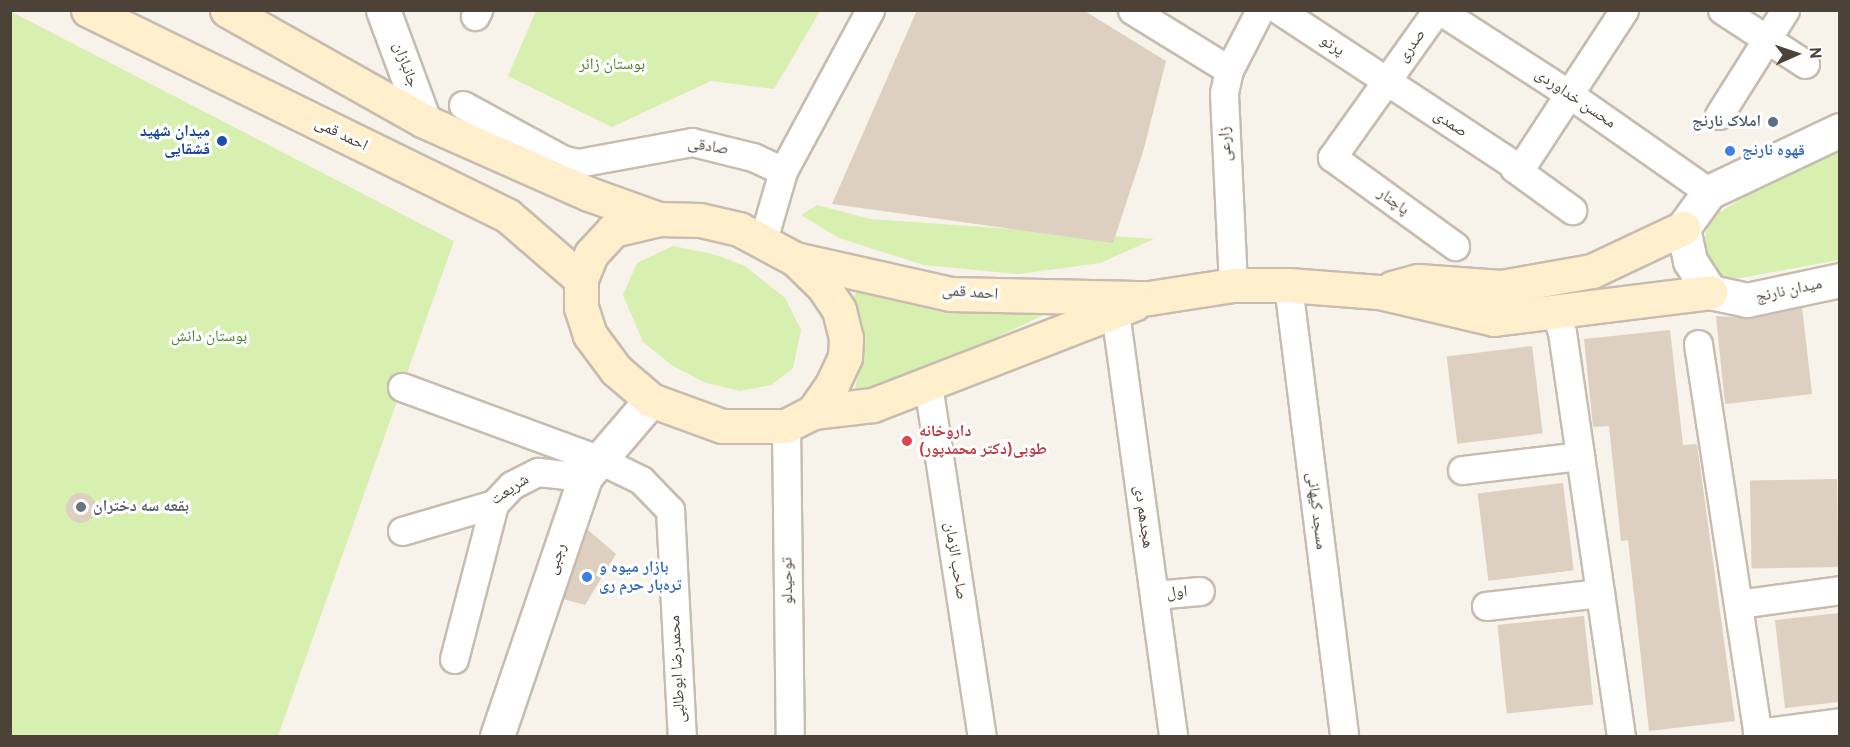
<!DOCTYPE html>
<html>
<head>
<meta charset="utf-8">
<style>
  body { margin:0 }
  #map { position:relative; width:1850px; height:747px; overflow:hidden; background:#f7f2ea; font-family:Overpass,"Noto Naskh Arabic",sans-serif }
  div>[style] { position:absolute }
  .green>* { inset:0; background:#d7efaf }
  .building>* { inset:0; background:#ddd0c1; transform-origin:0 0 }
  .round { border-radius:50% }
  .roads { filter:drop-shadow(2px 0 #c7bcaf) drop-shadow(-2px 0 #c7bcaf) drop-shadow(0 2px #c7bcaf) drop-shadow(0 -2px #c7bcaf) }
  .minor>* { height:27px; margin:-13.5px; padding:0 13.5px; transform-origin:13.5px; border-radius:13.5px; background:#fff }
  .tertiary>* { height:33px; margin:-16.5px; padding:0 16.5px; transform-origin:16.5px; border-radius:16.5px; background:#fff }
  .secondary>* { height:33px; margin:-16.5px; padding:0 16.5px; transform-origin:16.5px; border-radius:16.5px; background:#ffefcc }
  .dots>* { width:16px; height:16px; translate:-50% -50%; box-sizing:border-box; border:3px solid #fff; border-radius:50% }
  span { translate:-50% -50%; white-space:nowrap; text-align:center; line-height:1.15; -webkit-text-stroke:6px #fff; paint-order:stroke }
  .street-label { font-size:16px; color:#4c4237 }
  .park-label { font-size:16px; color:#4c8021 }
  .service-label { font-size:16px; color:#4e5e75; font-weight:700 }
  .right { translate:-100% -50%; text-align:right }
  .transit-label { font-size:16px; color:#164399; font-weight:700 }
  .shop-label { font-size:16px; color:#366cbe; font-weight:700 }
  .left { translate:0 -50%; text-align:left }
  .health-label { font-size:16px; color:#be3a42; font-weight:700 }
  .worship-label { font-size:16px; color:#5b616d; font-weight:700 }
  .frame { position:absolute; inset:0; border:12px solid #4c4237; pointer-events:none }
  .north { position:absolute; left:1766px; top:24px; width:60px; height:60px; -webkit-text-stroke:4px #fff; paint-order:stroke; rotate:87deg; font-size:16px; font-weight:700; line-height:24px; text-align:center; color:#4c4237 }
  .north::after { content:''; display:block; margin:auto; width:21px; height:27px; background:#4c4237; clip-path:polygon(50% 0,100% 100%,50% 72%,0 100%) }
</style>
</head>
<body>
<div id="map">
  <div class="green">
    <i style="clip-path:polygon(10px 11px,454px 241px,278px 736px,11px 736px)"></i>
    <i style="clip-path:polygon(536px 11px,536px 10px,820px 11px,774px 89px,711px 81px,612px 127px,508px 76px)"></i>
    <i style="clip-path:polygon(1828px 146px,1839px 148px,1839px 260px,1723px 281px,1701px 252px,1710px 218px)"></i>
    <i style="clip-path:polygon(817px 205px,870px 219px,1154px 239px,1100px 263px,1019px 274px,924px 265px,839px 238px,801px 215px)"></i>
    <i style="clip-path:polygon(673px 246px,713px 254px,745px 266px,785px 298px,801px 330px,793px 368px,771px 385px,740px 391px,704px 382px,673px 366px,643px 342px,623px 295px,637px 263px)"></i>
    <i style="clip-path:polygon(860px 288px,955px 307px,1048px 313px,948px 360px,875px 386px,855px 389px,862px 354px,854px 295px)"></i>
  </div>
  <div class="building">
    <i style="clip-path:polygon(917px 10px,1083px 10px,1166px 61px,1143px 152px,1113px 243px,832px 204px)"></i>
    <i style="clip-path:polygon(1802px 307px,1812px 394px,1725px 404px,1716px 316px,1751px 318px)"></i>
    <i style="clip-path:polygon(1670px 330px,1683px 445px,1697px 444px,1735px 721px,1649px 731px,1628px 540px,1621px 541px,1609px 426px,1593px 427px,1584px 339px)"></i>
    <i style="left:1532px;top:346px;width:88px;height:86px;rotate:83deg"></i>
    <i style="left:1837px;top:479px;width:88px;height:87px;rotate:89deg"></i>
    <i style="left:1563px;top:483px;width:88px;height:86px;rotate:83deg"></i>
    <i class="round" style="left:66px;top:493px;width:30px;height:30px"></i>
    <i style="clip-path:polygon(588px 530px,616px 554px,585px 605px,563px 599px)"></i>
    <i style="clip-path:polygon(1839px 613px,1839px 702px,1785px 708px,1775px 620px)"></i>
    <i style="left:1584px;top:616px;width:89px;height:87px;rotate:84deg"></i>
  </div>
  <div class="roads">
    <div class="minor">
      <i style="left:1132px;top:10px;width:114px;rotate:31.7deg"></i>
      <i style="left:1279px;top:10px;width:289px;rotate:33.4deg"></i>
      <i style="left:1520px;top:169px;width:190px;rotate:-56.8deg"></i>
      <i style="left:1437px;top:10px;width:181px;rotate:125.5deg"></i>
      <i style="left:1332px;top:157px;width:152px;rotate:35.9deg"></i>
      <i style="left:1439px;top:10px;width:155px;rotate:32.9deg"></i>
      <i style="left:1569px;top:94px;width:171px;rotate:35deg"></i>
      <i style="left:1722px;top:10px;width:99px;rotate:33deg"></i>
      <i style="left:475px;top:16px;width:7px;rotate:-63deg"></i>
      <i style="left:463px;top:105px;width:115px;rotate:28.6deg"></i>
      <i style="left:564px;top:160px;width:14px;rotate:12deg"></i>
      <i style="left:578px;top:163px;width:116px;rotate:-10.4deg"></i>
      <i style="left:692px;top:142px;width:63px;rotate:13.8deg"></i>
      <i style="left:753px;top:157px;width:33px;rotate:25deg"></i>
      <i style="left:783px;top:171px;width:183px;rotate:-61.6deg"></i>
      <i style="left:1719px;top:115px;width:124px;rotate:-57.8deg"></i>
      <i style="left:1514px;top:168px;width:72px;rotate:35.9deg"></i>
      <i style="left:763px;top:240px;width:72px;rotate:-73.8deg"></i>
      <i style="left:1233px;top:285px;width:192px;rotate:-92.7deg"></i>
      <i style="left:1224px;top:93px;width:24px;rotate:-78deg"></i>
      <i style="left:1229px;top:70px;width:68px;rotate:-62.7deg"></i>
      <i style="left:1288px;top:285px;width:454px;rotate:82.9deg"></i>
      <i style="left:1113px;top:297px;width:443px;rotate:82.2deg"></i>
      <i style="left:1555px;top:311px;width:22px;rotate:72deg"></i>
      <i style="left:1562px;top:332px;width:408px;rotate:81.7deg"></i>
      <i style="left:1698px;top:344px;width:397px;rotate:81.3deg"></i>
      <i style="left:928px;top:385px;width:355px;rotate:81.3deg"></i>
      <i style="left:402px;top:387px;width:211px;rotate:20.2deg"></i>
      <i style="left:600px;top:460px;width:46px;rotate:26deg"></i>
      <i style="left:641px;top:480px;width:42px;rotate:46deg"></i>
      <i style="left:670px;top:510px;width:226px;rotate:87deg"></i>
      <i style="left:786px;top:426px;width:310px;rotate:89.3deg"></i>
      <i style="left:1462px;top:470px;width:119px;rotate:-6.8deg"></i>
      <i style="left:402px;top:531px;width:96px;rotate:-16.4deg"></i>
      <i style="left:494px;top:504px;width:26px;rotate:-47deg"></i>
      <i style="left:512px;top:485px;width:29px;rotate:-27deg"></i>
      <i style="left:538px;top:472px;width:47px;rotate:6.1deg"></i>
      <i style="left:1154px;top:595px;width:46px;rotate:-5deg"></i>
      <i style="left:1738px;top:604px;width:103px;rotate:-7.8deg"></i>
      <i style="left:1486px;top:606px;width:115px;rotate:-6.5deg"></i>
      <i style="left:454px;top:659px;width:160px;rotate:-75.5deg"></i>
      <i style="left:1757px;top:733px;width:84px;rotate:-7.5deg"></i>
    </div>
    <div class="tertiary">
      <i style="left:383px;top:10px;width:118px;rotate:69.7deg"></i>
      <i style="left:1840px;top:130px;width:145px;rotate:154.7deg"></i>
      <i style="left:1709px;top:192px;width:44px;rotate:125.8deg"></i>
      <i style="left:1683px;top:228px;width:34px;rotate:78deg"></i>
      <i style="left:1690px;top:261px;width:37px;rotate:57deg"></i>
      <i style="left:1710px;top:292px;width:38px;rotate:12deg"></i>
      <i style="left:1747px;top:300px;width:95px;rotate:-12.1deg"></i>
      <i style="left:497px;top:736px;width:274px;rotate:-71.2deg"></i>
      <i style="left:585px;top:477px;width:101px;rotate:-49.4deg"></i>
    </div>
    <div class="secondary">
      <i style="left:88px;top:10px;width:468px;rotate:26.1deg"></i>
      <i style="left:508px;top:216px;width:96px;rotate:40.8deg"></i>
      <i style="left:227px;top:10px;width:226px;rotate:29.4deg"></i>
      <i style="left:424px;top:121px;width:180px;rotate:23.9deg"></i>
      <i style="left:589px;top:194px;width:74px;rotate:19.7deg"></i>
      <i style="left:659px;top:219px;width:41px;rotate:1.4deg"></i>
      <i style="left:700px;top:220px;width:40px;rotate:13deg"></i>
      <i style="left:739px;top:229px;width:64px;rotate:28.2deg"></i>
      <i style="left:795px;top:259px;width:39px;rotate:44deg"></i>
      <i style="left:823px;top:286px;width:29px;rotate:56deg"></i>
      <i style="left:839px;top:310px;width:29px;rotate:76deg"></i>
      <i style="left:846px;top:338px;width:19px;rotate:93deg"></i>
      <i style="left:845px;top:357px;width:31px;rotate:115deg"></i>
      <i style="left:832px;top:385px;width:33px;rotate:125deg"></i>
      <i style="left:813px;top:412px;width:30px;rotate:153deg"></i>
      <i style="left:786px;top:426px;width:64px;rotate:180deg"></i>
      <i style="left:722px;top:426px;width:76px;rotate:-159.9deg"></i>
      <i style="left:651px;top:400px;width:46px;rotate:-139.4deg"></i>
      <i style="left:616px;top:370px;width:44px;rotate:-126.6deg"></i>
      <i style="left:590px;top:335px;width:28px;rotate:-108deg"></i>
      <i style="left:581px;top:308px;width:29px;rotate:-90deg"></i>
      <i style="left:581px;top:279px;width:27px;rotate:-68deg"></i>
      <i style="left:591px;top:254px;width:33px;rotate:-47deg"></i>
      <i style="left:613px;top:230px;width:47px;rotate:-13.4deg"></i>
      <i style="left:795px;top:259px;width:159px;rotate:12.7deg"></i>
      <i style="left:950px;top:294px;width:199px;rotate:1.2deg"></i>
      <i style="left:1149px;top:298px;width:85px;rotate:-8.8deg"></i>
      <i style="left:1233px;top:285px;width:55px"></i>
      <i style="left:1288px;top:285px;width:91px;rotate:4.4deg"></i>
      <i style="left:1379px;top:292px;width:118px;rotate:13.2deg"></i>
      <i style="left:1494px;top:319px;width:218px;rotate:-7.1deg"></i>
      <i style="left:1392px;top:288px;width:27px;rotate:-15deg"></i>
      <i style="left:1418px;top:281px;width:83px;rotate:4.1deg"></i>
      <i style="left:1501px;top:287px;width:92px;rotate:-10deg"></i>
      <i style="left:1592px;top:271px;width:101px;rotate:-25.3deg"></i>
      <i style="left:813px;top:412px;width:60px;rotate:-6.7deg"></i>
      <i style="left:873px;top:405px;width:280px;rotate:-21.2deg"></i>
    </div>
  </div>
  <div class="dots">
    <i style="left:1773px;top:122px;background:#5c6f8a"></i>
    <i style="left:222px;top:141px;background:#1a4fb4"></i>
    <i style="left:1730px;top:151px;background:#3f7fe0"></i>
    <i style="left:907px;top:441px;background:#e0444e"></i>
    <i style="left:81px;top:507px;background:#6b7280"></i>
    <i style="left:587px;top:577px;background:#3f7fe0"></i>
  </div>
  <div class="street-label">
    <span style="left:1332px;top:46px;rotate:33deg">پرتو</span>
    <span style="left:1412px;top:46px;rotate:-54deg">صدری</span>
    <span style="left:405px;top:65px;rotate:70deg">جانبازان</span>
    <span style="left:1575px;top:99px;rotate:34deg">محسن خداوردی</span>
    <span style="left:1450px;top:124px;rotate:34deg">صمدی</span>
    <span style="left:341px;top:135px;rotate:26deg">احمد قمی</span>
    <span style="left:1226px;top:144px;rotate:-93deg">زارعی</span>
    <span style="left:708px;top:147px;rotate:9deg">صادقی</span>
    <span style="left:1393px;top:202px;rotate:36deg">پاچنار</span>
    <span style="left:1789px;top:291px;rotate:-12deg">میدان نارنج</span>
    <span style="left:970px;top:293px;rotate:4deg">احمد قمی</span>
    <span style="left:510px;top:490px;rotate:-34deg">شریعت</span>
    <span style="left:1316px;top:511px;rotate:83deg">مسجد کیهانی</span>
    <span style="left:1143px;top:517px;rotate:82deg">هجدهم دی</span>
    <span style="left:557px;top:559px;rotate:-71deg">رجبی</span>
    <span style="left:955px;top:561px;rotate:81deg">صاحب الزمان</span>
    <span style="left:788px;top:581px;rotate:-91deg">توحیدلو</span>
    <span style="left:1177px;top:593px;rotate:-5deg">اول</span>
    <span style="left:678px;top:669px;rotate:-93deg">محمدرضا ابوطالبی</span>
  </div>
  <div class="park-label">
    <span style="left:612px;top:65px">بوستان زائر</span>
    <span style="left:209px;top:337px">بوستان دانش</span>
  </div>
  <div class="service-label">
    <span class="right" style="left:1761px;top:122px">املاک نارنج</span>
  </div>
  <div class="transit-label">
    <span class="right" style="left:210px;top:141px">میدان شهید<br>قشقایی</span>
  </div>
  <div class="shop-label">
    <span class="left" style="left:1742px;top:151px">قهوه نارنج</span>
    <span class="left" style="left:599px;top:577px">بازار میوه و<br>تره‌بار حرم ری</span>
  </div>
  <div class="health-label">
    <span class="left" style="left:919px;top:441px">داروخانه<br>طوبی(دکتر محمدپور)</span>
  </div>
  <div class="worship-label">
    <span class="left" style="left:93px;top:507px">بقعه سه دختران</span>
  </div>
  <div class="frame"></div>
  <div class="north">N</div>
</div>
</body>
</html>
